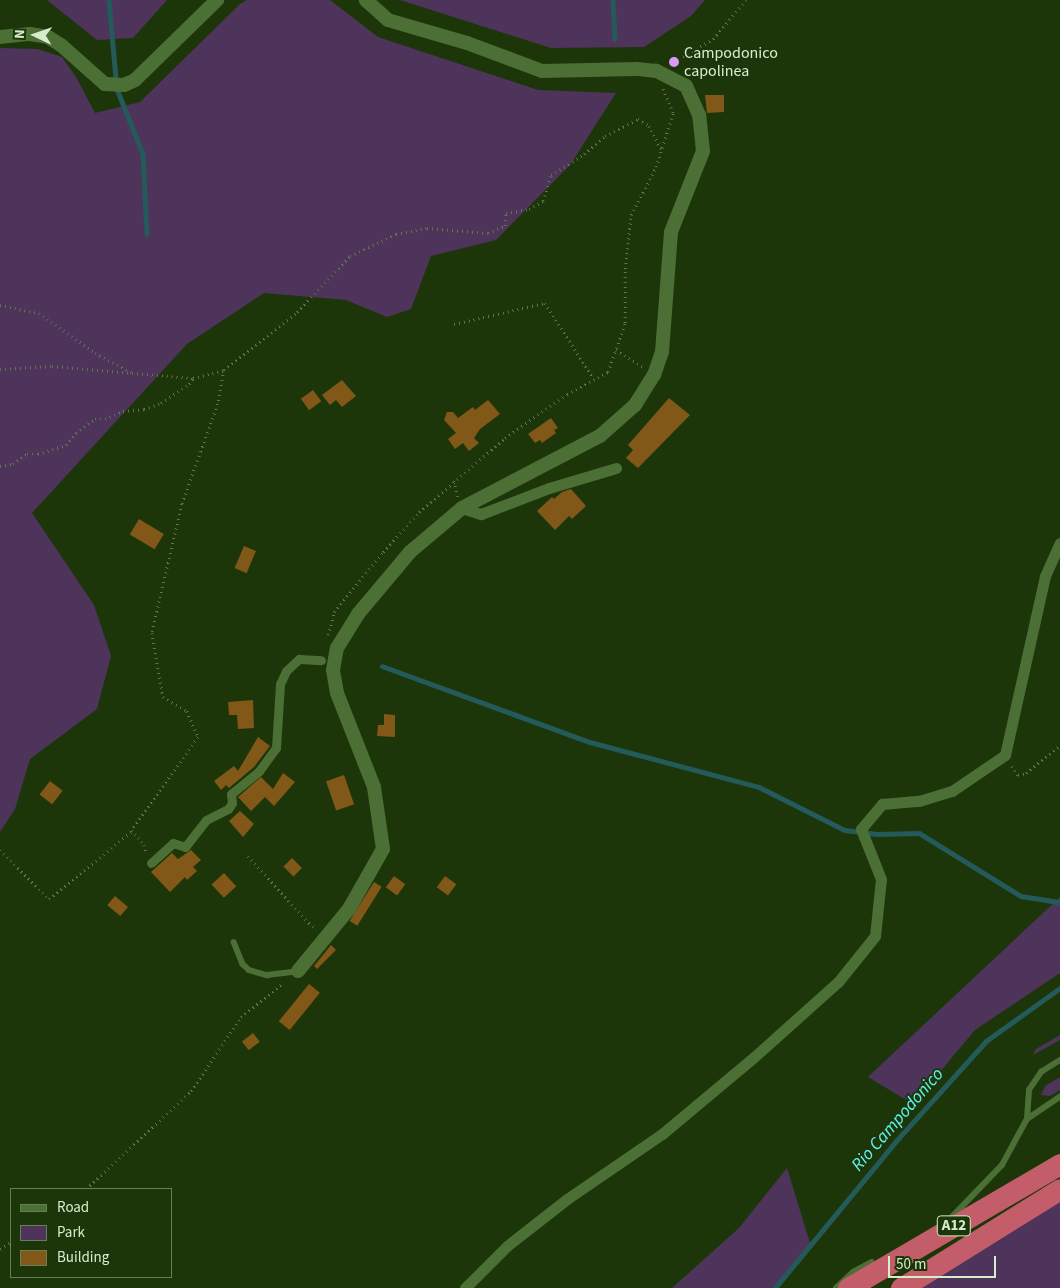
<!DOCTYPE html>
<html>
<head>
<meta charset="utf-8">
<style>
  body { margin:0 }
  #map { position:relative; width:1060px; height:1288px; overflow:hidden; background:#1c3609; font-family:"Source Sans 3",sans-serif }
  div>[style] { position:absolute }
  .green>* { inset:0; background:#4e345a }
  .stream>* { height:4.5px; margin:-2.25px; padding:0 2.25px; transform-origin:2.25px; border-radius:2.25px; background:#245a59 }
  .building>* { inset:0; background:#815817; transform-origin:0 0 }
  .path>* { height:2.5px; margin-top:-1.25px; transform-origin:0; background:repeating-linear-gradient(90deg,#5e764e 0 1px,transparent 0 5px) }
  .service>* { height:5.5px; margin:-2.75px; padding:0 2.75px; transform-origin:2.75px; border-radius:2.75px; background:#4b6f34 }
  .pedestrian>* { height:9px; margin:-4.5px; padding:0 4.5px; transform-origin:4.5px; border-radius:4.5px; background:#4b6f34 }
  .minor>* { height:11px; margin:-5.5px; padding:0 5.5px; transform-origin:5.5px; border-radius:5.5px; background:#4b6f34 }
  .tertiary>* { height:14px; margin:-7px; padding:0 7px; transform-origin:7px; border-radius:7px; background:#4b6f34 }
  .motorway>* { height:21px; margin:-10.5px; padding:0 10.5px; transform-origin:10.5px; border-radius:10.5px; background:#c35d69 }
  .dots>* { width:14px; height:14px; translate:-50% -50%; box-sizing:border-box; border:2px solid #1c3609; border-radius:50% }
  span { translate:-50% -50%; white-space:nowrap; text-align:center; line-height:1.15; -webkit-text-stroke:4px #1c3609; paint-order:stroke }
  .shield-label span { padding:1px 4px; background:#1c3609; border:1px solid; border-radius:4px; -webkit-text-stroke-width:0 }
  .shield-label { font-size:15px; color:#d7eccc; font-weight:700 }
  .poi-label { font-size:16px; color:#d7eccc }
  .left { translate:0 -50%; text-align:left }
  .water-label { font-size:18px; color:#60f3f2; font-style:italic }
  .legend { position:absolute; left:10px; top:1188px; width:162px; height:90px; box-sizing:border-box; background:#1c3609; border:1px solid #677f57; margin:0; padding:6px 9px; list-style:none; font-size:15px; color:#d7eccc }
  .legend li { display:flex; align-items:center; gap:10px; height:25px }
  .legend b { width:25px; border:1px solid #677f57 }
  .north { position:absolute; left:10px; top:10px; width:50px; height:50px; -webkit-text-stroke:4px #1c3609; paint-order:stroke; rotate:273deg; font-size:14px; font-weight:700; line-height:20px; text-align:center; color:#d7eccc }
  .north::after { content:''; display:block; margin:auto; width:18px; height:22px; background:#d7eccc; clip-path:polygon(50% 0,100% 100%,50% 72%,0 100%) }
  .scale { position:absolute; left:888px; top:1256px; width:108px; height:22px; box-sizing:border-box; border:2px solid #d7eccc; border-top:0; padding-left:6px; font-size:15px; line-height:18px; white-space:nowrap; color:#d7eccc; -webkit-text-stroke:4px #1c3609; paint-order:stroke }
</style>
</head>
<body>
<div id="map">
  <div class="green">
    <i style="clip-path:polygon(47px 0,167px 0,133px 38px,97px 40px)"></i>
    <i style="clip-path:polygon(247px 0,330px 0,378px 37px,538px 90px,616px 93px,570px 165px,496px 240px,431px 256px,411px 309px,387px 317px,346px 300px,264px 293px,187px 344px,32px 513px,94px 605px,111px 656px,97px 709px,30px 759px,15px 809px,0 832px,0 48px,38px 49px,62px 57px,76px 77px,95px 113px,140px 102px,240px 4px)"></i>
    <i style="clip-path:polygon(400px 0,705px 0,691px 16px,644px 47px,551px 48px)"></i>
    <i style="clip-path:polygon(1060px 897px,1060px 973px,975px 1030px,913px 1104px,868px 1077px)"></i>
    <i style="clip-path:polygon(1060px 1035px,1060px 1040px,1033px 1055px,1036px 1049px)"></i>
    <i style="clip-path:polygon(1060px 1077px,1060px 1090px,1050px 1096px,1041px 1095px,1045px 1086px)"></i>
    <i style="clip-path:polygon(787px 1168px,810px 1243px,775px 1288px,672px 1288px,739px 1228px)"></i>
    <i style="clip-path:polygon(1060px 1198px,1060px 1288px,922px 1288px,1019px 1221px)"></i>
  </div>
  <div class="stream">
    <i style="left:109px;top:0;width:89px;rotate:84.9deg"></i>
    <i style="left:117px;top:89px;width:70px;rotate:68.2deg"></i>
    <i style="left:143px;top:154px;width:80px;rotate:87.1deg"></i>
    <i style="left:613px;top:0;width:39px;rotate:87deg"></i>
    <i style="left:382px;top:666px;width:221px;rotate:20.1deg"></i>
    <i style="left:590px;top:742px;width:175px;rotate:14.9deg"></i>
    <i style="left:759px;top:787px;width:96px;rotate:26.6deg"></i>
    <i style="left:845px;top:830px;width:32px;rotate:7deg"></i>
    <i style="left:877px;top:834px;width:42px;rotate:-1.4deg"></i>
    <i style="left:919px;top:833px;width:120px;rotate:31.7deg"></i>
    <i style="left:1021px;top:896px;width:39px;rotate:9deg"></i>
    <i style="left:775px;top:1288px;width:192px;rotate:-50.5deg"></i>
    <i style="left:897px;top:1140px;width:133px;rotate:-48deg"></i>
    <i style="left:986px;top:1041px;width:91px;rotate:-35.6deg"></i>
  </div>
  <div class="building">
    <i style="clip-path:polygon(705px 95px,724px 95px,724px 112px,707px 113px)"></i>
    <i style="clip-path:polygon(342px 380px,356px 396px,342px 407px,336px 400px,330px 405px,322px 395px)"></i>
    <i style="left:313px;top:390px;width:14px;height:15px;rotate:54deg"></i>
    <i style="clip-path:polygon(669px 398px,690px 415px,638px 468px,626px 458px,633px 450px,628px 445px)"></i>
    <i style="clip-path:polygon(488px 400px,500px 414px,480px 429px,474px 438px,479px 443px,469px 451px,463px 443px,455px 449px,448px 439px,456px 433px,444px 420px,447px 412px,453px 412px,458px 418px,473px 407px,475px 410px)"></i>
    <i style="clip-path:polygon(551px 418px,558px 428px,554px 430px,556px 433px,542px 443px,540px 440px,535px 443px,528px 434px)"></i>
    <i style="clip-path:polygon(571px 489px,586px 506px,572px 519px,569px 516px,555px 530px,537px 511px,552px 497px,554px 499px,562px 492px)"></i>
    <i style="left:139px;top:519px;width:29px;height:18px;rotate:31deg"></i>
    <i style="left:244px;top:546px;width:13px;height:24px;rotate:23deg"></i>
    <i style="clip-path:polygon(253px 700px,254px 728px,238px 729px,237px 715px,229px 715px,228px 702px)"></i>
    <i style="clip-path:polygon(384px 714px,395px 715px,395px 737px,377px 736px,378px 725px,384px 725px)"></i>
    <i style="clip-path:polygon(258px 737px,270px 746px,254px 767px,229px 788px,226px 785px,221px 790px,214px 781px,234px 766px,238px 771px)"></i>
    <i style="clip-path:polygon(283px 773px,295px 782px,274px 806px,265px 797px,251px 811px,238px 797px,261px 777px,273px 789px)"></i>
    <i style="left:344px;top:775px;width:31px;height:19px;rotate:71deg"></i>
    <i style="left:50px;top:781px;width:16px;height:17px;rotate:38deg"></i>
    <i style="clip-path:polygon(240px 811px,254px 824px,243px 837px,229px 821px)"></i>
    <i style="clip-path:polygon(191px 850px,201px 860px,193px 867px,197px 871px,187px 880px,185px 877px,170px 892px,151px 872px,172px 853px,178px 859px)"></i>
    <i style="left:292px;top:858px;width:14px;height:12px;rotate:45deg"></i>
    <i style="left:224px;top:873px;width:18px;height:17px;rotate:47deg"></i>
    <i style="left:394px;top:876px;width:14px;height:14px;rotate:36deg"></i>
    <i style="left:445px;top:876px;width:14px;height:14px;rotate:36deg"></i>
    <i style="left:374px;top:882px;width:9px;height:46px;rotate:32deg"></i>
    <i style="left:115px;top:896px;width:17px;height:12px;rotate:40deg"></i>
    <i style="clip-path:polygon(331px 945px,336px 950px,317px 969px,314px 966px)"></i>
    <i style="left:309px;top:984px;width:14px;height:48px;rotate:39deg"></i>
    <i style="left:253px;top:1033px;width:11px;height:14px;rotate:52deg"></i>
  </div>
  <div class="path">
    <i style="left:670px;top:64px;width:50px;rotate:-30.2deg"></i>
    <i style="left:713px;top:39px;width:51px;rotate:-49.8deg"></i>
    <i style="left:0;top:305px;width:40px;rotate:12deg"></i>
    <i style="left:39px;top:313px;width:69px;rotate:35.5deg"></i>
    <i style="left:95px;top:353px;width:43px;rotate:27.8deg"></i>
    <i style="left:454px;top:324px;width:93px;rotate:-13deg"></i>
    <i style="left:545px;top:303px;width:90px;rotate:57.2deg"></i>
    <i style="left:616px;top:350px;width:32px;rotate:32deg"></i>
    <i style="left:0;top:369px;width:52px;rotate:-3.3deg"></i>
    <i style="left:52px;top:366px;width:142px;rotate:4.9deg"></i>
    <i style="left:193px;top:378px;width:32px;rotate:-14deg"></i>
    <i style="left:224px;top:370px;width:35px;rotate:100deg"></i>
    <i style="left:218px;top:404px;width:106px;rotate:109.8deg"></i>
    <i style="left:182px;top:504px;width:132px;rotate:103.1deg"></i>
    <i style="left:152px;top:633px;width:65px;rotate:80.2deg"></i>
    <i style="left:163px;top:697px;width:28px;rotate:30deg"></i>
    <i style="left:187px;top:711px;width:28px;rotate:67deg"></i>
    <i style="left:198px;top:737px;width:114px;rotate:125.4deg"></i>
    <i style="left:132px;top:830px;width:19px;rotate:51deg"></i>
    <i style="left:144px;top:845px;width:7px;rotate:74deg"></i>
    <i style="left:224px;top:370px;width:93px;rotate:-38.5deg"></i>
    <i style="left:297px;top:312px;width:77px;rotate:-46.6deg"></i>
    <i style="left:350px;top:256px;width:51px;rotate:-25.6deg"></i>
    <i style="left:396px;top:234px;width:32px;rotate:-11deg"></i>
    <i style="left:427px;top:228px;width:61px;rotate:4.7deg"></i>
    <i style="left:488px;top:233px;width:18px;rotate:-22deg"></i>
    <i style="left:505px;top:226px;width:13px;rotate:-86deg"></i>
    <i style="left:506px;top:213px;width:23px;rotate:-10deg"></i>
    <i style="left:529px;top:209px;width:16px;rotate:-30deg"></i>
    <i style="left:543px;top:201px;width:27px;rotate:-73deg"></i>
    <i style="left:551px;top:175px;width:39px;rotate:-32deg"></i>
    <i style="left:584px;top:154px;width:28px;rotate:-41deg"></i>
    <i style="left:605px;top:136px;width:37px;rotate:-27deg"></i>
    <i style="left:638px;top:119px;width:13px;rotate:32deg"></i>
    <i style="left:649px;top:126px;width:26px;rotate:62deg"></i>
    <i style="left:0;top:466px;width:13px;rotate:-9deg"></i>
    <i style="left:13px;top:464px;width:17px;rotate:-36deg"></i>
    <i style="left:27px;top:454px;width:11px"></i>
    <i style="left:38px;top:454px;width:29px;rotate:-18deg"></i>
    <i style="left:66px;top:445px;width:16px;rotate:-50deg"></i>
    <i style="left:76px;top:433px;width:24px;rotate:-36deg"></i>
    <i style="left:95px;top:419px;width:10px"></i>
    <i style="left:105px;top:419px;width:20px;rotate:-24deg"></i>
    <i style="left:123px;top:411px;width:21px;rotate:-5deg"></i>
    <i style="left:144px;top:409px;width:18px;rotate:-19deg"></i>
    <i style="left:161px;top:403px;width:34px;rotate:-34deg"></i>
    <i style="left:189px;top:384px;width:7px;rotate:-56deg"></i>
    <i style="left:454px;top:481px;width:16px;rotate:75deg"></i>
    <i style="left:328px;top:635px;width:24px;rotate:-75deg"></i>
    <i style="left:334px;top:612px;width:77px;rotate:-50.8deg"></i>
    <i style="left:383px;top:552px;width:54px;rotate:-48deg"></i>
    <i style="left:419px;top:512px;width:113px;rotate:-40.7deg"></i>
    <i style="left:505px;top:438px;width:76px;rotate:-35.4deg"></i>
    <i style="left:567px;top:394px;width:47px;rotate:-28.2deg"></i>
    <i style="left:608px;top:372px;width:52px;rotate:-70.9deg"></i>
    <i style="left:625px;top:323px;width:54px;rotate:-90deg"></i>
    <i style="left:625px;top:269px;width:54px;rotate:-83.7deg"></i>
    <i style="left:631px;top:215px;width:54px;rotate:-62.5deg"></i>
    <i style="left:656px;top:167px;width:57px;rotate:-72.5deg"></i>
    <i style="left:673px;top:113px;width:26px;rotate:-113deg"></i>
    <i style="left:1012px;top:766px;width:11px;rotate:56deg"></i>
    <i style="left:1018px;top:775px;width:8px;rotate:-14deg"></i>
    <i style="left:1026px;top:773px;width:44px;rotate:-39.5deg"></i>
    <i style="left:0;top:850px;width:69px;rotate:45deg"></i>
    <i style="left:49px;top:899px;width:107px;rotate:-39.3deg"></i>
    <i style="left:248px;top:856px;width:91px;rotate:47.7deg"></i>
    <i style="left:309px;top:923px;width:9px;rotate:36deg"></i>
    <i style="left:86px;top:1189px;width:144px;rotate:-43deg"></i>
    <i style="left:191px;top:1091px;width:89px;rotate:-56deg"></i>
    <i style="left:241px;top:1017px;width:54px;rotate:-39deg"></i>
    <i style="left:0;top:1249px;width:13px;rotate:-32deg"></i>
  </div>
  <div class="service">
    <i style="left:234px;top:942px;width:24px;rotate:68deg"></i>
    <i style="left:243px;top:964px;width:8px;rotate:45deg"></i>
    <i style="left:249px;top:970px;width:19px;rotate:16deg"></i>
    <i style="left:267px;top:975px;width:31px;rotate:-7deg"></i>
    <i style="left:1027px;top:1119px;width:40px;rotate:-34deg"></i>
    <i style="left:952px;top:1217px;width:72px;rotate:-46.1deg"></i>
    <i style="left:1002px;top:1165px;width:52px;rotate:-61.5deg"></i>
    <i style="left:1027px;top:1119px;width:29px;rotate:-86deg"></i>
    <i style="left:1029px;top:1090px;width:22px;rotate:-56deg"></i>
    <i style="left:1041px;top:1072px;width:22px;rotate:-32deg"></i>
    <i style="left:836px;top:1288px;width:23px;rotate:-43deg"></i>
    <i style="left:853px;top:1272px;width:21px;rotate:-28deg"></i>
  </div>
  <div class="pedestrian">
    <i style="left:151px;top:863px;width:30px;rotate:-42deg"></i>
    <i style="left:173px;top:843px;width:13px;rotate:18deg"></i>
    <i style="left:185px;top:847px;width:34px;rotate:-52deg"></i>
    <i style="left:206px;top:820px;width:25px;rotate:-27deg"></i>
    <i style="left:228px;top:809px;width:7px;rotate:-56deg"></i>
    <i style="left:232px;top:803px;width:9px;rotate:-96deg"></i>
    <i style="left:231px;top:794px;width:36px;rotate:-39deg"></i>
    <i style="left:259px;top:771px;width:29px;rotate:-54deg"></i>
    <i style="left:276px;top:748px;width:64px;rotate:-86.4deg"></i>
    <i style="left:280px;top:684px;width:14px;rotate:-65deg"></i>
    <i style="left:286px;top:671px;width:18px;rotate:-43deg"></i>
    <i style="left:299px;top:659px;width:22px;rotate:3deg"></i>
  </div>
  <div class="minor">
    <i style="left:462px;top:508px;width:20px;rotate:18deg"></i>
    <i style="left:481px;top:514px;width:73px;rotate:-20.9deg"></i>
    <i style="left:549px;top:488px;width:70px;rotate:-16.6deg"></i>
    <i style="left:465px;top:1288px;width:59px;rotate:-45deg"></i>
    <i style="left:507px;top:1246px;width:76px;rotate:-38.1deg"></i>
    <i style="left:567px;top:1199px;width:115px;rotate:-34.4deg"></i>
    <i style="left:662px;top:1134px;width:120px;rotate:-39.9deg"></i>
    <i style="left:754px;top:1057px;width:113px;rotate:-41.8deg"></i>
    <i style="left:838px;top:982px;width:59px;rotate:-51.2deg"></i>
    <i style="left:875px;top:936px;width:57px;rotate:-84deg"></i>
    <i style="left:881px;top:879px;width:54px;rotate:-111.8deg"></i>
    <i style="left:861px;top:829px;width:33px;rotate:-50deg"></i>
    <i style="left:882px;top:804px;width:37px;rotate:-5deg"></i>
    <i style="left:919px;top:801px;width:34px;rotate:-17deg"></i>
    <i style="left:952px;top:791px;width:64px;rotate:-34.2deg"></i>
    <i style="left:1005px;top:755px;width:183px;rotate:-77.4deg"></i>
    <i style="left:1045px;top:576px;width:36px;rotate:-66deg"></i>
  </div>
  <div class="tertiary">
    <i style="left:0;top:37px;width:30px;rotate:-6deg"></i>
    <i style="left:30px;top:34px;width:18px;rotate:9deg"></i>
    <i style="left:48px;top:37px;width:15px;rotate:32deg"></i>
    <i style="left:61px;top:45px;width:59px;rotate:41.6deg"></i>
    <i style="left:105px;top:84px;width:19px;rotate:3deg"></i>
    <i style="left:124px;top:85px;width:12px;rotate:-24deg"></i>
    <i style="left:135px;top:80px;width:115px;rotate:-44.3deg"></i>
    <i style="left:298px;top:971px;width:80px;rotate:-50.6deg"></i>
    <i style="left:349px;top:909px;width:69px;rotate:-60.5deg"></i>
    <i style="left:383px;top:849px;width:63px;rotate:-98.3deg"></i>
    <i style="left:374px;top:787px;width:101px;rotate:-111.5deg"></i>
    <i style="left:337px;top:693px;width:23px;rotate:-100deg"></i>
    <i style="left:333px;top:670px;width:22px;rotate:-80deg"></i>
    <i style="left:337px;top:648px;width:40px;rotate:-58deg"></i>
    <i style="left:358px;top:614px;width:81px;rotate:-50deg"></i>
    <i style="left:410px;top:552px;width:68px;rotate:-40.2deg"></i>
    <i style="left:462px;top:508px;width:156px;rotate:-27.6deg"></i>
    <i style="left:600px;top:436px;width:47px;rotate:-41.5deg"></i>
    <i style="left:635px;top:405px;width:36px;rotate:-58deg"></i>
    <i style="left:654px;top:375px;width:24px;rotate:-71deg"></i>
    <i style="left:662px;top:352px;width:120px;rotate:-85.7deg"></i>
    <i style="left:671px;top:232px;width:87px;rotate:-68.4deg"></i>
    <i style="left:703px;top:151px;width:36px;rotate:-96deg"></i>
    <i style="left:699px;top:115px;width:32px;rotate:-114deg"></i>
    <i style="left:686px;top:86px;width:34px;rotate:-153deg"></i>
    <i style="left:656px;top:71px;width:20px;rotate:-174deg"></i>
    <i style="left:636px;top:69px;width:94px;rotate:178.8deg"></i>
    <i style="left:542px;top:71px;width:80px;rotate:-159.5deg"></i>
    <i style="left:467px;top:43px;width:82px;rotate:-163.8deg"></i>
    <i style="left:388px;top:20px;width:30px;rotate:-138deg"></i>
  </div>
  <div class="motorway">
    <i style="left:848px;top:1288px;width:246px;rotate:-30.3deg"></i>
    <i style="left:901px;top:1288px;width:187px;rotate:-31.9deg"></i>
  </div>
  <div class="dots">
    <i style="left:674px;top:62px;background:#d99af7"></i>
  </div>
  <div class="shield-label">
    <span style="left:954px;top:1226px">A12</span>
  </div>
  <div class="poi-label">
    <span class="left" style="left:684px;top:62px">Campodonico<br>capolinea</span>
  </div>
  <div class="water-label">
    <span style="left:898px;top:1120px;rotate:-49deg">Rio Campodonico</span>
  </div>
  <ul class="legend">
  <li><b style="height:6px;background:#4b6f34"></b>Road</li>
  <li><b style="height:14px;background:#4e345a"></b>Park</li>
  <li><b style="height:14px;background:#815817"></b>Building</li>
  </ul>
  <div class="north">N</div>
  <div class="scale">50 m</div>
</div>
</body>
</html>
